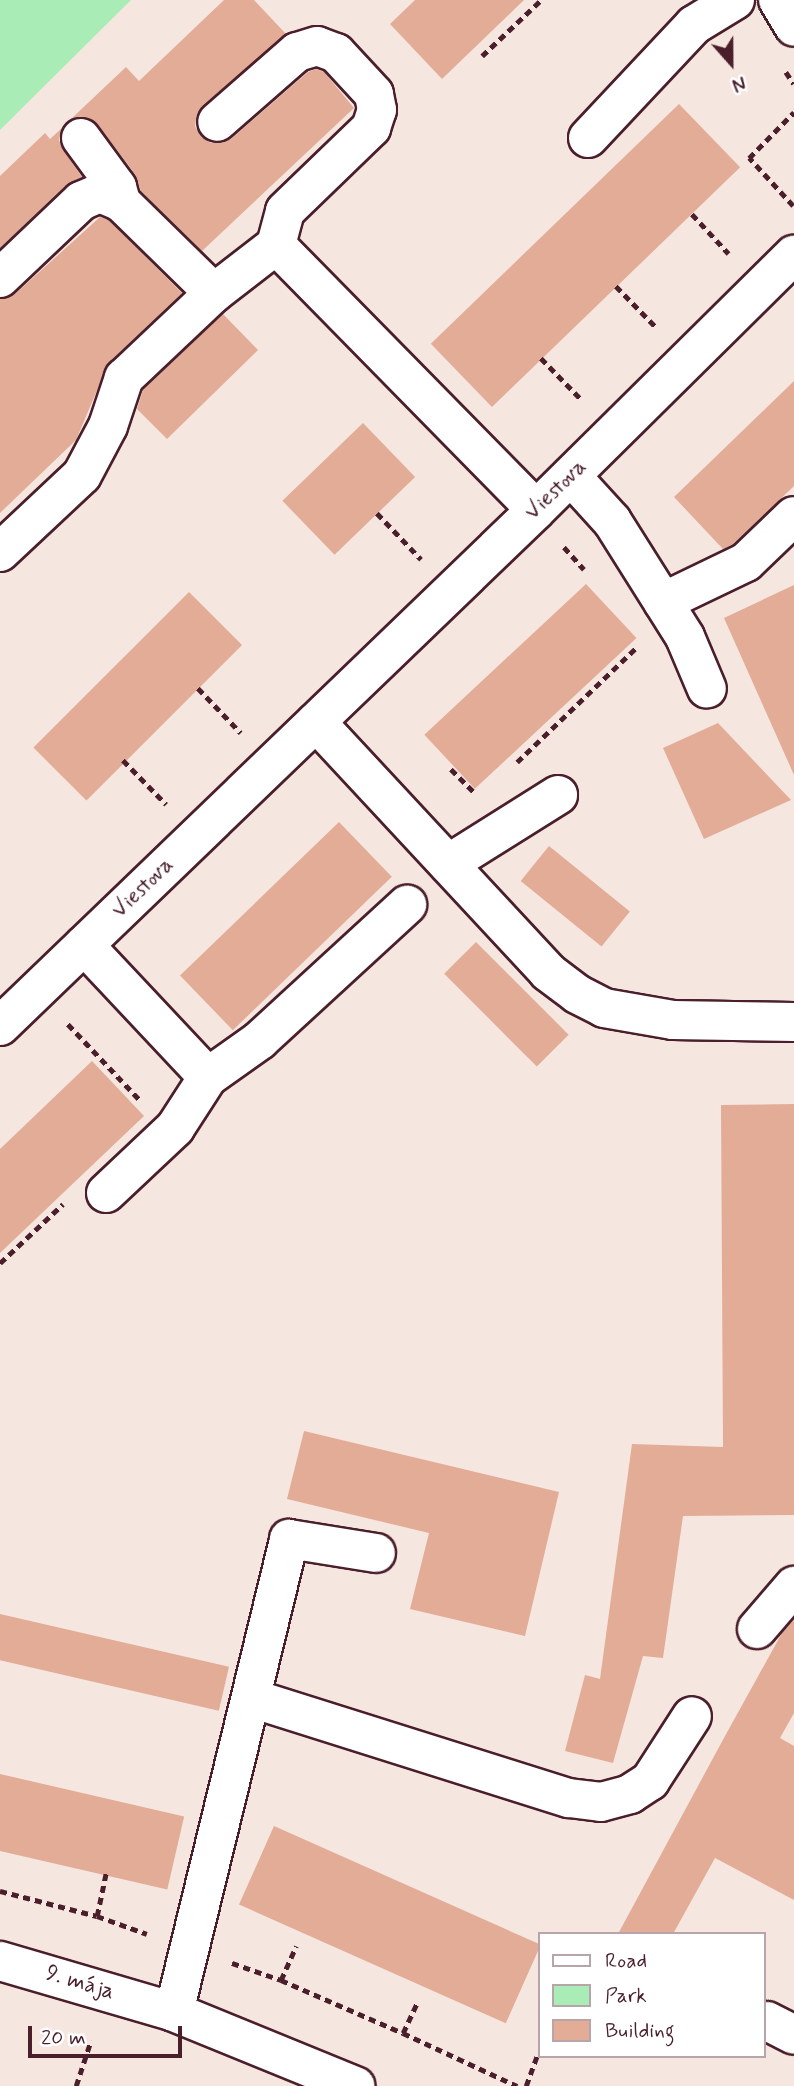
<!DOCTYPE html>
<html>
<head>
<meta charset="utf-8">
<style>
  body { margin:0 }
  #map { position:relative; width:794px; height:2086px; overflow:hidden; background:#f6e6e0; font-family:Mynerve,sans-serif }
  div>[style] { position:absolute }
  .green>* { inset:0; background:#aaecb5 }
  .building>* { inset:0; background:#e2ac97; transform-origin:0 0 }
  .path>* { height:4.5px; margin-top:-2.25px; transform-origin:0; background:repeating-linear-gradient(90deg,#4a1f2b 0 7px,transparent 0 12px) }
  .roads { filter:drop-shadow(2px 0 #4a1f2b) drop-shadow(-2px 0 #4a1f2b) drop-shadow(0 2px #4a1f2b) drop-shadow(0 -2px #4a1f2b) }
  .minor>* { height:38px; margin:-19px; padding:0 19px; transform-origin:19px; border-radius:19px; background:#fff }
  .major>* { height:38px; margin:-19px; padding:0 19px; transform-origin:19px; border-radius:19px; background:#fff }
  span { translate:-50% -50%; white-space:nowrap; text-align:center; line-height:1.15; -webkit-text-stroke:5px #fff; paint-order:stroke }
  .street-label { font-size:23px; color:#4a1f2b }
  .legend { position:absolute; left:538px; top:1932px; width:228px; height:126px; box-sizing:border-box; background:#fff; border:2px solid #b7a5aa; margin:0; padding:9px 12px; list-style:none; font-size:21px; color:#4a1f2b }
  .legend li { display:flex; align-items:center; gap:14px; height:35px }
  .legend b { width:35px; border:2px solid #b7a5aa }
  .north { position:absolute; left:696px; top:28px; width:70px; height:70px; -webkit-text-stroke:5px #fff; paint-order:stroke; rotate:159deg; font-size:19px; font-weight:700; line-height:28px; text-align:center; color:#4a1f2b }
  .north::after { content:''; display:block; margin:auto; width:24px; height:32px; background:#4a1f2b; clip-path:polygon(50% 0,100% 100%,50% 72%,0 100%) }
  .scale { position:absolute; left:28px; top:2026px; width:154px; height:32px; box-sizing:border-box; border:4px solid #4a1f2b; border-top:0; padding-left:9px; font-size:21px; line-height:24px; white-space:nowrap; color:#4a1f2b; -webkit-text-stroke:5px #fff; paint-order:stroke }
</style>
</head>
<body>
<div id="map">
  <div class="green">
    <i style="clip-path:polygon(0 0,131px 0,0 130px)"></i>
  </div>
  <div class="building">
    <i style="clip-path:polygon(224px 0,254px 0,286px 34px,202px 106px,197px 114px,195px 126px,201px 137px,211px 143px,222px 143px,231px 139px,308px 72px,316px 69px,324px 72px,354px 108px,202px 251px,141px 191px,135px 174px,98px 125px,89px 118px,71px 119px,126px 67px,139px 81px)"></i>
    <i style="clip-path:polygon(415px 0,524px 0,442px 79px,390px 24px)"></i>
    <i style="left:679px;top:104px;width:88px;height:345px;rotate:46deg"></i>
    <i style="clip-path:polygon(62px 128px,59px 140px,63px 150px,82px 177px,66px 185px,0 248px,0 176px,45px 133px,50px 139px)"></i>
    <i style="clip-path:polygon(100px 217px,109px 220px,182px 293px,109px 362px,76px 440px,0 513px,0 299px,15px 294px)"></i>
    <i style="clip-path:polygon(223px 314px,258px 350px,167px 439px,137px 409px,143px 390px)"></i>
    <i style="clip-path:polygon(794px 381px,794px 486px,733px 544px,723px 549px,674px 497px)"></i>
    <i style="left:363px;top:423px;width:75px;height:112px;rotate:46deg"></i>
    <i style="left:586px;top:584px;width:74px;height:221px;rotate:47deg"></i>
    <i style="clip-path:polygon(794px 585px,794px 775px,724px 618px)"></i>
    <i style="left:189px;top:592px;width:75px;height:220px;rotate:45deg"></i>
    <i style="clip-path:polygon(718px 723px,791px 800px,704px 839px,663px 748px)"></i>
    <i style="left:339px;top:822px;width:76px;height:221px;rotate:46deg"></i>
    <i style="left:549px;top:846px;width:104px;height:45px;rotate:39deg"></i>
    <i style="left:476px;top:942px;width:131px;height:45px;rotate:45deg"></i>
    <i style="clip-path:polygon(92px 1061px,144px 1116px,0 1253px,0 1149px)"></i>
    <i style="clip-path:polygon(794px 1104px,794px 1515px,683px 1516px,663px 1658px,643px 1656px,613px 1763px,565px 1751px,585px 1675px,600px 1679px,632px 1444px,723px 1447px,721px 1105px)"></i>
    <i style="clip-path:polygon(304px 1431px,559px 1492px,525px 1636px,410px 1609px,429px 1533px,287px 1499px)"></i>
    <i style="left:0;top:1614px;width:235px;height:45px;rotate:13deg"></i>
    <i style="clip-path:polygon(794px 1620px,794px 1713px,780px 1738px,794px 1746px,794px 1900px,715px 1858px,673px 1934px,618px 1934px,725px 1736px,782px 1633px)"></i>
    <i style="left:0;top:1774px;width:189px;height:75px;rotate:13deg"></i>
    <i style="left:274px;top:1826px;width:292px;height:86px;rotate:24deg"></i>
  </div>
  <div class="path">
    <i style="left:482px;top:56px;width:81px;rotate:-43.5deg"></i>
    <i style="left:786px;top:72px;width:14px;rotate:56deg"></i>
    <i style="left:793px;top:206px;width:65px;rotate:-132.5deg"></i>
    <i style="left:749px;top:158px;width:64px;rotate:-45.6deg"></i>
    <i style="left:692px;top:214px;width:54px;rotate:47.2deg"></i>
    <i style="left:616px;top:286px;width:59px;rotate:45.7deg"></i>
    <i style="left:541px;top:358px;width:59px;rotate:45.7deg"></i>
    <i style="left:377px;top:513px;width:64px;rotate:46.3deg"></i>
    <i style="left:564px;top:547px;width:30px;rotate:48deg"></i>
    <i style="left:198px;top:688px;width:62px;rotate:46.3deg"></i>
    <i style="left:123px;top:760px;width:62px;rotate:45.7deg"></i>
    <i style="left:517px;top:762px;width:166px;rotate:-43.8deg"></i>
    <i style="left:451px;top:769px;width:34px;rotate:45deg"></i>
    <i style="left:68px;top:1024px;width:103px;rotate:46.6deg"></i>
    <i style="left:0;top:1263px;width:86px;rotate:-43.1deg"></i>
    <i style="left:0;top:1891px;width:100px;rotate:14.5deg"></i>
    <i style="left:97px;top:1916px;width:53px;rotate:19.8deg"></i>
    <i style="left:97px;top:1916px;width:44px;rotate:-78.2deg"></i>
    <i style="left:232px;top:1963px;width:52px;rotate:19.1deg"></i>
    <i style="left:281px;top:1980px;width:133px;rotate:23.5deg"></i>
    <i style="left:403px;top:2033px;width:126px;rotate:24.9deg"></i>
    <i style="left:281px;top:1980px;width:37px;rotate:-66deg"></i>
    <i style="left:403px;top:2033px;width:33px;rotate:-65deg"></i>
    <i style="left:76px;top:2086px;width:48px;rotate:-71.9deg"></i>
    <i style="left:526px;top:2086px;width:32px;rotate:-70deg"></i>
  </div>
  <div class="roads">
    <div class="minor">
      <i style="left:778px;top:0;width:31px;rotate:59deg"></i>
      <i style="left:81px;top:138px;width:61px;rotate:53.7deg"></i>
      <i style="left:117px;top:187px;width:16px;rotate:75deg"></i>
      <i style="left:588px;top:138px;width:155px;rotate:-46.8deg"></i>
      <i style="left:694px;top:25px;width:48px;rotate:-31.4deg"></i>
      <i style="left:276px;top:245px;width:371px;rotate:45.5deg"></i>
      <i style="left:0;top:278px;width:112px;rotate:-43.5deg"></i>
      <i style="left:81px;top:201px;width:21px;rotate:-23deg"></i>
      <i style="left:100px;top:193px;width:23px;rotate:23deg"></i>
      <i style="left:121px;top:202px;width:130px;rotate:44.4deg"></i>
      <i style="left:214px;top:293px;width:78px;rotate:-37.7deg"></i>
      <i style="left:276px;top:245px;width:35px;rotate:-75deg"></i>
      <i style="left:285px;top:211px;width:120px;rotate:-44deg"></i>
      <i style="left:371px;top:128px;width:19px;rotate:-72deg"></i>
      <i style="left:377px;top:110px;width:16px;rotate:-101deg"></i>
      <i style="left:374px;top:94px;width:56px;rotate:-132.8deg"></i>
      <i style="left:336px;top:53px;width:20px;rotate:-160deg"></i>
      <i style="left:317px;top:46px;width:21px;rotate:163deg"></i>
      <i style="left:297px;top:52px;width:106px;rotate:138.8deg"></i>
      <i style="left:571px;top:476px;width:61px;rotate:47.7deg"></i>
      <i style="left:612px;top:521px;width:137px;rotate:57.8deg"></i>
      <i style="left:685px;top:637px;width:56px;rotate:67.1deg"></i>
      <i style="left:0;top:552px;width:112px;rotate:-43.2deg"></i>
      <i style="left:82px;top:475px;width:55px;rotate:-62deg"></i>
      <i style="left:108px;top:426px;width:51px;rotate:-71.6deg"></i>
      <i style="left:124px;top:378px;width:124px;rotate:-43.4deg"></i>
      <i style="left:663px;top:602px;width:92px;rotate:-25.7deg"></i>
      <i style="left:746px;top:562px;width:66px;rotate:-43.8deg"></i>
      <i style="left:316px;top:722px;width:341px;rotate:47.1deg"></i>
      <i style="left:548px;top:972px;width:36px;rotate:37deg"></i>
      <i style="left:577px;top:994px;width:30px;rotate:27deg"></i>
      <i style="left:604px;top:1008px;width:70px;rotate:9.9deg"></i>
      <i style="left:673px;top:1020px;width:121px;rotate:0.9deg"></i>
      <i style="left:448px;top:864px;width:130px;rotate:-32.1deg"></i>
      <i style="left:84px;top:945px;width:181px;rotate:46.8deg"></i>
      <i style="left:0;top:1026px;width:744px;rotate:-43.91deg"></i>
      <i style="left:536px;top:510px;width:363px;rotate:-44.7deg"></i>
      <i style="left:106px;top:1193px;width:95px;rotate:-43.3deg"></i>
      <i style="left:175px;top:1128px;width:61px;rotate:-57.1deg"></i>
      <i style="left:208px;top:1077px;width:64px;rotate:-35.4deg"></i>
      <i style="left:260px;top:1040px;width:200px;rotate:-42.6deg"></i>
      <i style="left:757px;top:1629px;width:57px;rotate:-49.3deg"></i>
      <i style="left:251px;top:1698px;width:333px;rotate:17.5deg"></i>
      <i style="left:569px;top:1798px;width:32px;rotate:7deg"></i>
      <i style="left:601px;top:1802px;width:30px;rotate:-15deg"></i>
      <i style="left:630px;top:1794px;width:24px;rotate:-33deg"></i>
      <i style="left:650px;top:1781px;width:77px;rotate:-57.1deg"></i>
      <i style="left:174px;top:2012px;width:487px;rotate:-76.3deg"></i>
      <i style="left:289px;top:1539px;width:88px;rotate:9.1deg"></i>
      <i style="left:767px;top:2021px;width:30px;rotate:27deg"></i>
    </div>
    <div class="major">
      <i style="left:0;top:1961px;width:181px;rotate:16.3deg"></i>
      <i style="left:174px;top:2012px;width:196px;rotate:22.2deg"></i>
    </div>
  </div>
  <div class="street-label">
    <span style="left:556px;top:490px;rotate:-44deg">Viestova</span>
    <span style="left:143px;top:888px;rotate:-44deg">Viestova</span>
    <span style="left:80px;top:1983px;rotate:17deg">9. mája</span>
  </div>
  <ul class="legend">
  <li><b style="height:9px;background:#fff"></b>Road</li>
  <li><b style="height:19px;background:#aaecb5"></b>Park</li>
  <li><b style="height:19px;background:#e2ac97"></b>Building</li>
  </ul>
  <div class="north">N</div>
  <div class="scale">20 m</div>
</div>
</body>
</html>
